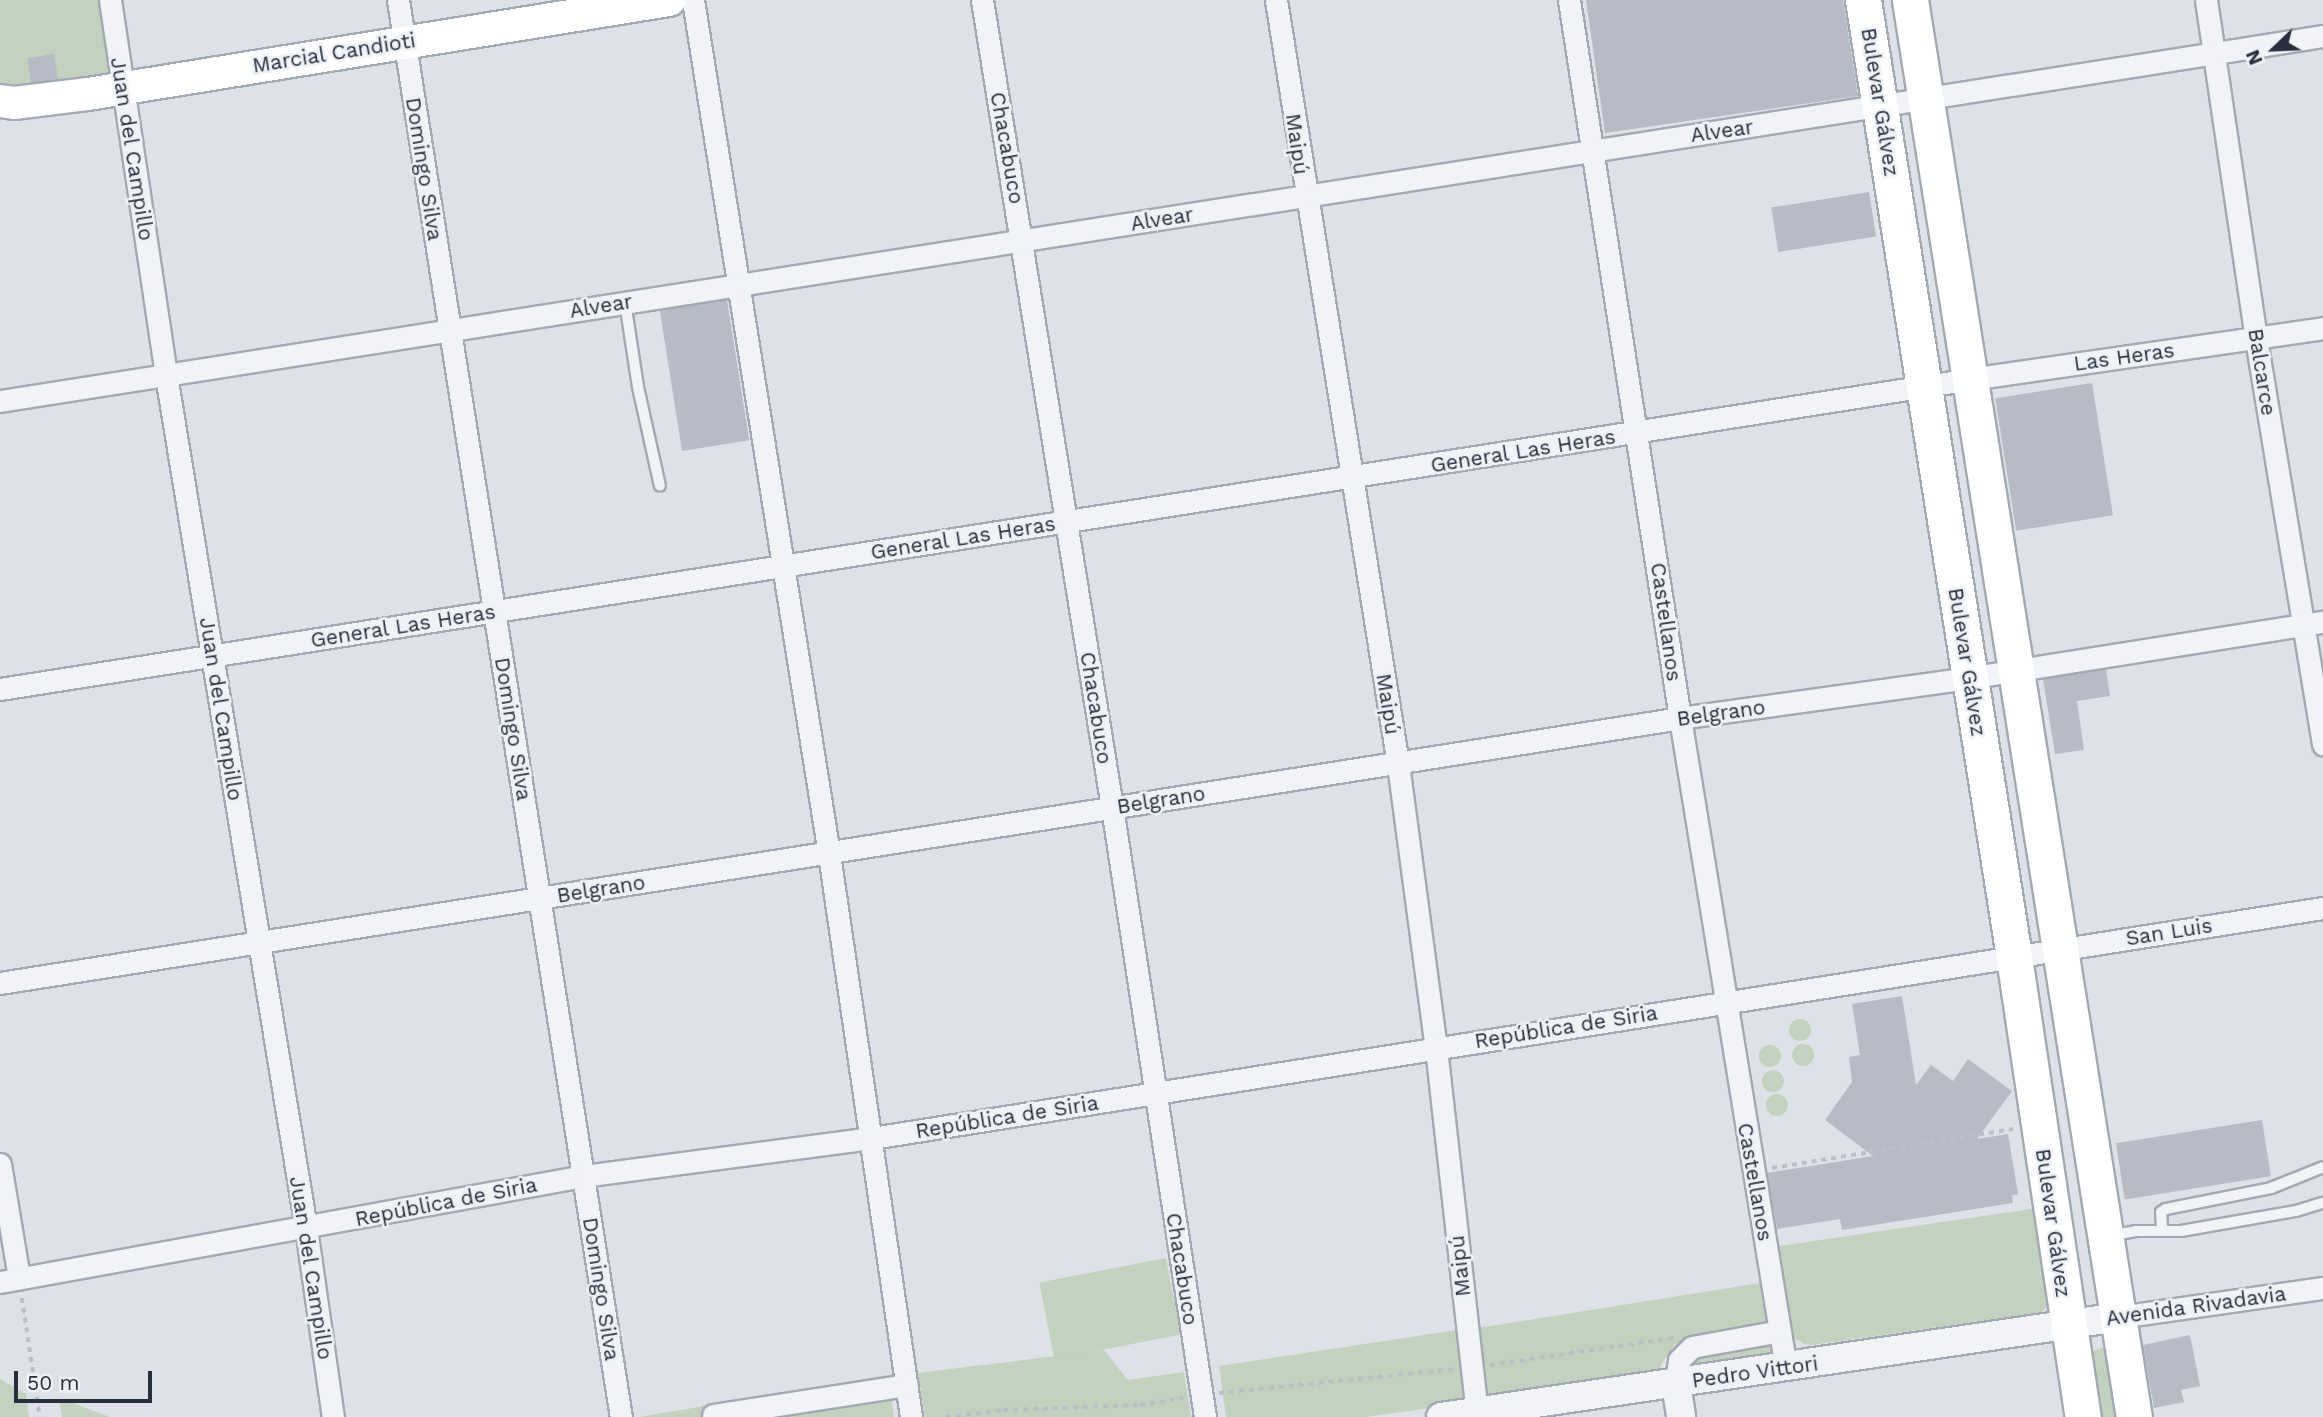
<!DOCTYPE html>
<html>
<head>
<meta charset="utf-8">
<style>
  body { margin:0 }
  #map { position:relative; width:2323px; height:1417px; overflow:hidden; background:#dee2e8; font-family:"Work Sans",sans-serif }
  div>[style] { position:absolute }
  .green>* { inset:0; background:#c3d2bf; transform-origin:0 0 }
  .round { border-radius:50% }
  .building>* { inset:0; background:#b6bbc5; transform-origin:0 0 }
  .path>* { height:3.5px; margin-top:-1.75px; transform-origin:0; background:repeating-linear-gradient(90deg,#bcc0c6 0 5px,transparent 0 10px) }
  .roads { filter:drop-shadow(2px 0 #a3a9b2) drop-shadow(-2px 0 #a3a9b2) drop-shadow(0 2px #a3a9b2) drop-shadow(0 -2px #a3a9b2) }
  .service>* { height:10px; margin:-5px; padding:0 5px; transform-origin:5px; border-radius:5px; background:#f1f3f6 }
  .minor>* { height:21px; margin:-10.5px; padding:0 10.5px; transform-origin:10.5px; border-radius:10.5px; background:#f1f3f6 }
  .tertiary>* { height:28px; margin:-14px; padding:0 14px; transform-origin:14px; border-radius:14px; background:#f1f3f6 }
  .secondary>* { height:32px; margin:-16px; padding:0 16px; transform-origin:16px; border-radius:16px; background:#fff }
  .primary>* { height:35px; margin:-17.5px; padding:0 17.5px; transform-origin:17.5px; border-radius:17.5px; background:#fff }
  span { translate:-50% -50%; white-space:nowrap; text-align:center; line-height:1.15; -webkit-text-stroke:5px #eef1f5; paint-order:stroke }
  .street-label { font-size:21px; color:#272f3f }
  .north { position:absolute; left:2239px; top:14px; width:70px; height:70px; -webkit-text-stroke:5px #eef1f5; paint-order:stroke; rotate:247deg; font-size:19px; font-weight:700; line-height:28px; text-align:center; color:#272f3f }
  .north::after { content:''; display:block; margin:auto; width:24px; height:32px; background:#272f3f; clip-path:polygon(50% 0,100% 100%,50% 72%,0 100%) }
  .scale { position:absolute; left:14px; top:1371px; width:138px; height:32px; box-sizing:border-box; border:4px solid #272f3f; border-top:0; padding-left:9px; font-size:21px; line-height:24px; white-space:nowrap; color:#272f3f; -webkit-text-stroke:5px #eef1f5; paint-order:stroke }
</style>
</head>
<body>
<div id="map">
  <div class="green">
    <i style="clip-path:polygon(0 0,103px 0,112px 70px,93px 87px,0 97px)"></i>
    <i class="round" style="left:1789px;top:1019px;width:22px;height:22px"></i>
    <i class="round" style="left:1792px;top:1044px;width:22px;height:22px"></i>
    <i class="round" style="left:1759px;top:1045px;width:22px;height:22px"></i>
    <i class="round" style="left:1762px;top:1070px;width:22px;height:22px"></i>
    <i class="round" style="left:1766px;top:1094px;width:22px;height:22px"></i>
    <i style="clip-path:polygon(2038px 1208px,2051px 1302px,2042px 1312px,1812px 1345px,1804px 1344px,1790px 1335px,1773px 1247px)"></i>
    <i style="left:1166px;top:1258px;width:78px;height:129px;rotate:79deg"></i>
    <i style="clip-path:polygon(1766px 1282px,1773px 1325px,1693px 1338px,1675px 1344px,1661px 1365px,1660px 1378px,1488px 1401px,1478px 1328px)"></i>
    <i style="clip-path:polygon(1457px 1330px,1467px 1403px,1365px 1417px,1226px 1417px,1219px 1366px)"></i>
    <i style="clip-path:polygon(1775px 1337px,1779px 1361px,1689px 1369px,1698px 1354px)"></i>
    <i style="clip-path:polygon(2113px 1345px,2124px 1417px,2090px 1417px,2081px 1354px)"></i>
    <i style="clip-path:polygon(1104px 1350px,1128px 1380px,1184px 1372px,1191px 1417px,925px 1417px,918px 1373px)"></i>
    <i style="clip-path:polygon(888px 1375px,894px 1417px,639px 1417px)"></i>
    <i style="clip-path:polygon(0 1379px,26px 1394px,29px 1417px,0 1417px)"></i>
    <i style="clip-path:polygon(59px 1398px,110px 1417px,62px 1417px)"></i>
  </div>
  <div class="building">
    <i style="clip-path:polygon(1586px 0,1843px 0,1858px 96px,1605px 133px)"></i>
    <i style="left:54px;top:54px;width:25px;height:27px;rotate:81deg"></i>
    <i style="left:1869px;top:192px;width:45px;height:99px;rotate:81deg"></i>
    <i style="left:727px;top:300px;width:142px;height:68px;rotate:81deg"></i>
    <i style="left:2092px;top:383px;width:134px;height:98px;rotate:81deg"></i>
    <i style="clip-path:polygon(2106px 669px,2110px 696px,2077px 701px,2084px 750px,2055px 754px,2043px 679px)"></i>
    <i style="clip-path:polygon(1902px 996px,1916px 1085px,1931px 1065px,1953px 1081px,1968px 1059px,2012px 1091px,1977px 1139px,2008px 1134px,2018px 1194px,2012px 1195px,2013px 1203px,1842px 1230px,1840px 1219px,1777px 1229px,1767px 1173px,1873px 1156px,1825px 1120px,1852px 1082px,1849px 1057px,1860px 1055px,1852px 1004px)"></i>
    <i style="left:2262px;top:1120px;width:57px;height:148px;rotate:81deg"></i>
    <i style="clip-path:polygon(2190px 1335px,2200px 1386px,2181px 1390px,2184px 1402px,2154px 1408px,2143px 1345px)"></i>
  </div>
  <div class="path">
    <i style="left:1772px;top:1168px;width:244px;rotate:-9.2deg"></i>
    <i style="left:22px;top:1298px;width:120px;rotate:81.4deg"></i>
    <i style="left:1490px;top:1365px;width:185px;rotate:-8.4deg"></i>
    <i style="left:1219px;top:1393px;width:237px;rotate:-5.8deg"></i>
    <i style="left:946px;top:1417px;width:57px;rotate:-7deg"></i>
    <i style="left:1003px;top:1410px;width:137px;rotate:-2.1deg"></i>
    <i style="left:1140px;top:1405px;width:44px;rotate:-9.2deg"></i>
  </div>
  <div class="roads">
    <div class="service">
      <i style="left:625px;top:302px;width:86px;rotate:81.3deg"></i>
      <i style="left:638px;top:387px;width:101px;rotate:77.5deg"></i>
      <i style="left:2162px;top:1229px;width:17px;rotate:-93deg"></i>
      <i style="left:2161px;top:1212px;width:6px;rotate:-31deg"></i>
      <i style="left:2166px;top:1209px;width:107px;rotate:-11.3deg"></i>
      <i style="left:2271px;top:1188px;width:56px;rotate:-22deg"></i>
      <i style="left:2108px;top:1236px;width:27px;rotate:-10deg"></i>
      <i style="left:2135px;top:1231px;width:46px"></i>
      <i style="left:2181px;top:1231px;width:117px;rotate:-9.9deg"></i>
      <i style="left:2296px;top:1211px;width:28px;rotate:-17deg"></i>
    </div>
    <div class="minor">
      <i style="left:110px;top:0;width:379px;rotate:81.5deg"></i>
      <i style="left:166px;top:375px;width:864px;rotate:80.68deg"></i>
      <i style="left:306px;top:1228px;width:191px;rotate:81.9deg"></i>
      <i style="left:398px;top:0;width:1434px;rotate:81.06deg"></i>
      <i style="left:693px;top:0;width:865px;rotate:80.95deg"></i>
      <i style="left:829px;top:854px;width:569px;rotate:81.71deg"></i>
      <i style="left:982px;top:0;width:817px;rotate:80.85deg"></i>
      <i style="left:1112px;top:807px;width:617px;rotate:81.33deg"></i>
      <i style="left:1276px;top:0;width:774px;rotate:80.93deg"></i>
      <i style="left:1398px;top:764px;width:287px;rotate:82.4deg"></i>
      <i style="left:1436px;top:1048px;width:365px;rotate:83.6deg"></i>
      <i style="left:1569px;top:0;width:727px;rotate:81.21deg"></i>
      <i style="left:1680px;top:718px;width:659px;rotate:80.74deg"></i>
      <i style="left:2206px;top:0;width:343px;rotate:81.6deg"></i>
      <i style="left:2256px;top:339px;width:411px;rotate:80.6deg"></i>
      <i style="left:0;top:401px;width:2352px;rotate:-8.93deg"></i>
      <i style="left:0;top:689px;width:1994px;rotate:-8.94deg"></i>
      <i style="left:1970px;top:379px;width:357px;rotate:-8.2deg"></i>
      <i style="left:0;top:983px;width:1701px;rotate:-8.96deg"></i>
      <i style="left:1680px;top:718px;width:291px;rotate:-7.9deg"></i>
      <i style="left:1968px;top:678px;width:359px;rotate:-9deg"></i>
      <i style="left:0;top:1164px;width:116px;rotate:80.5deg"></i>
      <i style="left:0;top:1282px;width:593px;rotate:-10.3deg"></i>
      <i style="left:583px;top:1176px;width:291px;rotate:-7.5deg"></i>
      <i style="left:872px;top:1138px;width:1469px;rotate:-9.01deg"></i>
      <i style="left:2119px;top:1317px;width:206px;rotate:-8.1deg"></i>
      <i style="left:1676px;top:1384px;width:24px;rotate:-83deg"></i>
      <i style="left:1679px;top:1360px;width:18px;rotate:-45deg"></i>
      <i style="left:1692px;top:1347px;width:89px;rotate:-10.3deg"></i>
      <i style="left:713px;top:1415px;width:196px;rotate:-8.8deg"></i>
    </div>
    <div class="tertiary">
      <i style="left:1676px;top:1384px;width:33px;rotate:81deg"></i>
      <i style="left:1441px;top:1417px;width:685px;rotate:-8.39deg"></i>
    </div>
    <div class="secondary">
      <i style="left:0;top:101px;width:14px;rotate:8deg"></i>
      <i style="left:14px;top:103px;width:75px;rotate:-6.9deg"></i>
      <i style="left:88px;top:94px;width:589px;rotate:-9.19deg"></i>
    </div>
    <div class="primary">
      <i style="left:1863px;top:0;width:969px;rotate:81.03deg"></i>
      <i style="left:2014px;top:957px;width:465px;rotate:81.5deg"></i>
      <i style="left:1910px;top:0;width:1435px;rotate:81.02deg"></i>
    </div>
  </div>
  <div class="street-label">
    <span style="left:334px;top:53px;rotate:-9deg">Marcial Candioti</span>
    <span style="left:1880px;top:102px;rotate:81deg">Bulevar Gálvez</span>
    <span style="left:1722px;top:131px;rotate:-8deg">Alvear</span>
    <span style="left:1297px;top:144px;rotate:82deg">Maipú</span>
    <span style="left:1007px;top:148px;rotate:80deg">Chacabuco</span>
    <span style="left:132px;top:149px;rotate:81deg">Juan del Campillo</span>
    <span style="left:424px;top:169px;rotate:81deg">Domingo Silva</span>
    <span style="left:1162px;top:219px;rotate:-9deg">Alvear</span>
    <span style="left:601px;top:306px;rotate:-9deg">Alvear</span>
    <span style="left:2124px;top:357px;rotate:-8deg">Las Heras</span>
    <span style="left:2262px;top:372px;rotate:81deg">Balcarce</span>
    <span style="left:1523px;top:451px;rotate:-9deg">General Las Heras</span>
    <span style="left:963px;top:538px;rotate:-9deg">General Las Heras</span>
    <span style="left:1666px;top:622px;rotate:82deg">Castellanos</span>
    <span style="left:403px;top:626px;rotate:-9deg">General Las Heras</span>
    <span style="left:1967px;top:662px;rotate:81deg">Bulevar Gálvez</span>
    <span style="left:1388px;top:704px;rotate:81deg">Maipú</span>
    <span style="left:1096px;top:708px;rotate:81deg">Chacabuco</span>
    <span style="left:221px;top:709px;rotate:81deg">Juan del Campillo</span>
    <span style="left:1721px;top:713px;rotate:-8deg">Belgrano</span>
    <span style="left:513px;top:729px;rotate:81deg">Domingo Silva</span>
    <span style="left:1161px;top:800px;rotate:-9deg">Belgrano</span>
    <span style="left:601px;top:889px;rotate:-9deg">Belgrano</span>
    <span style="left:2169px;top:932px;rotate:-9deg">San Luis</span>
    <span style="left:1566px;top:1027px;rotate:-9deg">República de Siria</span>
    <span style="left:1007px;top:1117px;rotate:-9deg">República de Siria</span>
    <span style="left:1755px;top:1182px;rotate:80deg">Castellanos</span>
    <span style="left:446px;top:1202px;rotate:-11deg">República de Siria</span>
    <span style="left:2053px;top:1223px;rotate:82deg">Bulevar Gálvez</span>
    <span style="left:1460px;top:1266px;rotate:-96deg">Maipú</span>
    <span style="left:311px;top:1268px;rotate:81deg">Juan del Campillo</span>
    <span style="left:1182px;top:1269px;rotate:81deg">Chacabuco</span>
    <span style="left:601px;top:1289px;rotate:81deg">Domingo Silva</span>
    <span style="left:2196px;top:1306px;rotate:-8deg">Avenida Rivadavia</span>
    <span style="left:1755px;top:1372px;rotate:-8deg">Pedro Vittori</span>
  </div>
  <div class="north">N</div>
  <div class="scale">50 m</div>
</div>
</body>
</html>
